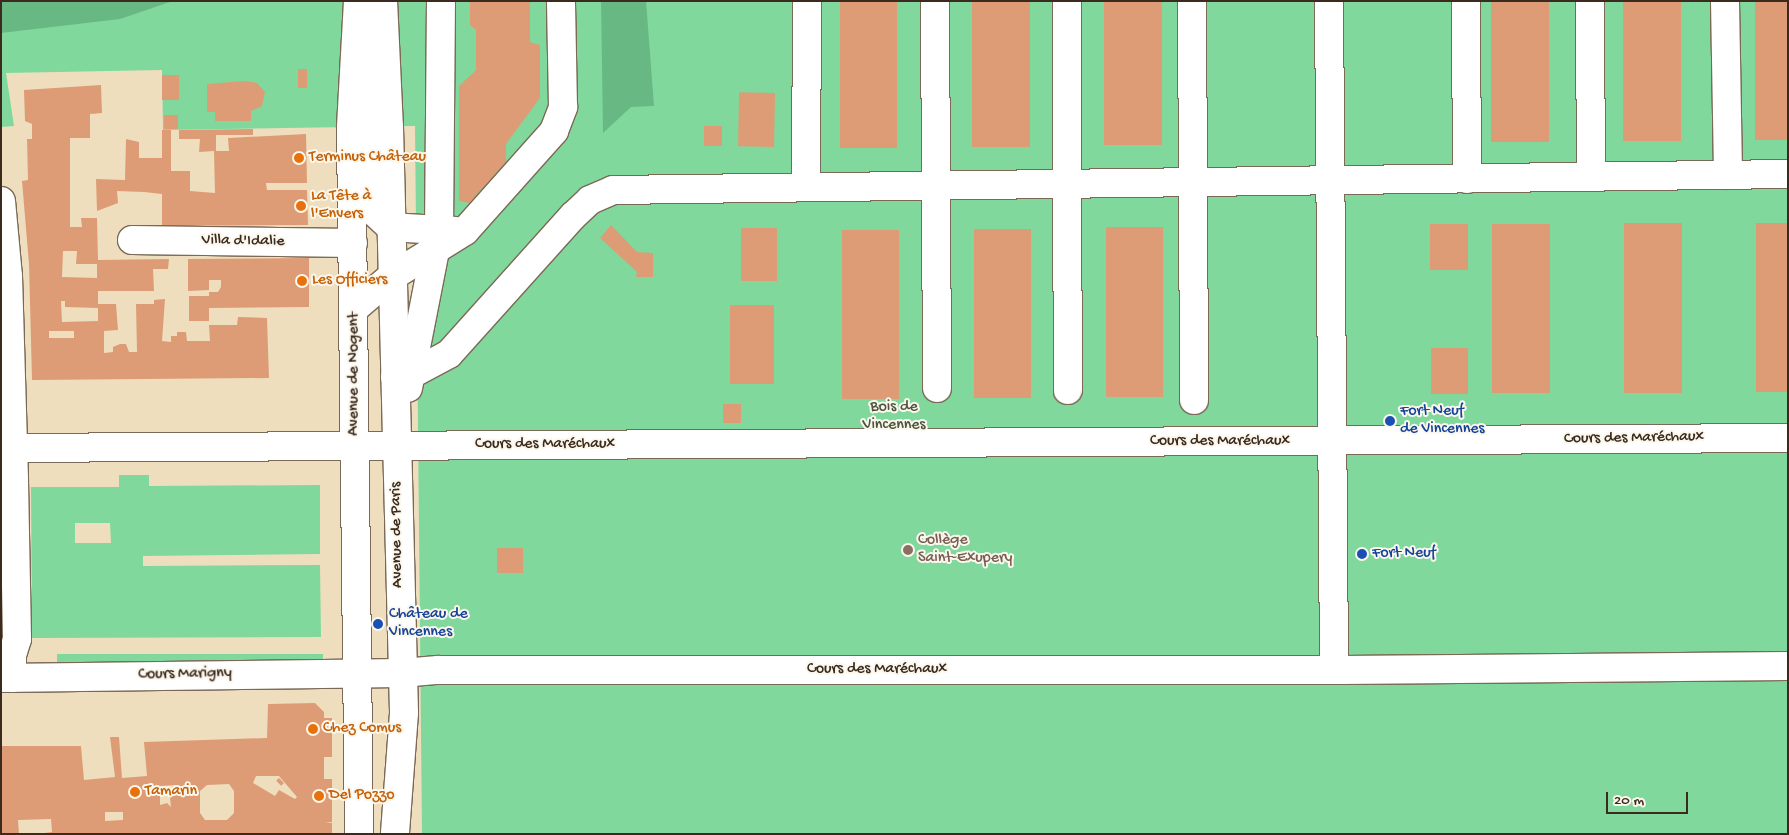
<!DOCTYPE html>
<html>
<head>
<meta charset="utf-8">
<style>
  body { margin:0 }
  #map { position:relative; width:1789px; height:835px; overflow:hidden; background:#efdebd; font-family:"Gochi Hand",sans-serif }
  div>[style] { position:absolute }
  .green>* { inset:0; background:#80d89d; transform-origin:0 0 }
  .forest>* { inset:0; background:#68b884 }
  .building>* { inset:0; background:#dd9c75; transform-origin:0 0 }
  .roads { filter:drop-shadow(1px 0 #7a6956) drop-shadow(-1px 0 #7a6956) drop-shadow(0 1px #7a6956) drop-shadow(0 -1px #7a6956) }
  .minor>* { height:28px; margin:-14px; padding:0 14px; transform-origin:14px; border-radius:14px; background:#fff }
  .major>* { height:28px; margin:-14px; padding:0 14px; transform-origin:14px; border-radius:14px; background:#fff }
  .dots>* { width:14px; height:14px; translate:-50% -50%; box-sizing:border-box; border:2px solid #fbf7ec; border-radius:50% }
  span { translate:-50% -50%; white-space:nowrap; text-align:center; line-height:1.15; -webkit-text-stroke:4px #fbf7ec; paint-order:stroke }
  .food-label { font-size:16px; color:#c56008 }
  .left { translate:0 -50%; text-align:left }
  .street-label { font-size:16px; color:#3b2a1e }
  .park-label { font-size:16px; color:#4c563e }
  .transit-label { font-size:16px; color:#164399 }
  .education-label { font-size:16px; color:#785e54 }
  .frame { position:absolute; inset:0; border:2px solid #3b2a1e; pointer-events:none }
  .scale { position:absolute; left:1606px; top:792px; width:82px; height:22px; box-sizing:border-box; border:2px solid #3b2a1e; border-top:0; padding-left:6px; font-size:15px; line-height:18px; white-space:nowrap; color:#3b2a1e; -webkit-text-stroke:4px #fbf7ec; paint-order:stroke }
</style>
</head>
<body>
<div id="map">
  <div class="green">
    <i style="clip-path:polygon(1px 1px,1788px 1px,1788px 834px,422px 834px,415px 126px,163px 130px,162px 70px,6px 73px,14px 126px,1px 127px)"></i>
    <i style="clip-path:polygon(evenodd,119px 475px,149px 475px,149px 486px,320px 485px,320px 554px,143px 556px,143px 566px,320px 565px,321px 637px,32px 638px,31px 487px,119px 487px,119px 475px,75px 523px,110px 523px,111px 543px,75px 543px,75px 523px)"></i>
    <i style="left:323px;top:654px;width:8px;height:266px;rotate:90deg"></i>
  </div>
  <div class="forest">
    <i style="clip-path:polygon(1px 1px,173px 1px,120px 19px,1px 33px)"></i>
    <i style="clip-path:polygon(601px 1px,646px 1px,654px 106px,631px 107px,603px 133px)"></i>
  </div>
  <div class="building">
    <i style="clip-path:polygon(470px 1px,530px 1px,530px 42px,540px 45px,540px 98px,506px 144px,506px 162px,469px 203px,459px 201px,459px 86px,476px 70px,476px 30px,470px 25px)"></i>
    <i style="left:840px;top:1px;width:57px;height:147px"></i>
    <i style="left:972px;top:1px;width:58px;height:146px"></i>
    <i style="left:1104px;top:1px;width:58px;height:144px"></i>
    <i style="left:1491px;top:1px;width:58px;height:141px"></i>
    <i style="left:1623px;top:1px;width:58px;height:140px"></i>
    <i style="left:1755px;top:1px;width:33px;height:139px"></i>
    <i style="left:298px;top:69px;width:9px;height:19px"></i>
    <i style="left:162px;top:75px;width:17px;height:25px"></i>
    <i style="clip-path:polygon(245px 81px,257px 83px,265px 92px,262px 106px,251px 111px,251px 121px,215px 121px,215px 112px,207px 112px,207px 84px)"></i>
    <i style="clip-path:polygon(evenodd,101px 85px,102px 113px,90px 114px,90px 138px,70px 138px,70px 227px,82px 227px,81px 218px,97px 218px,98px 260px,169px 259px,168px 269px,153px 269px,154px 291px,98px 291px,98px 304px,116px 304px,118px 330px,104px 331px,104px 353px,113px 352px,113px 347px,120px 344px,126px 344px,129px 352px,137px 352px,136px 304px,154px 304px,154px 300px,165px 299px,162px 341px,171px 342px,171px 336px,177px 336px,177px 332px,186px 332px,187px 341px,210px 341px,209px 325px,237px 325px,238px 317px,267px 318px,269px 378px,32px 380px,29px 264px,22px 181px,28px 180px,27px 139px,32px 139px,32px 124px,25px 121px,24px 90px,101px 85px,63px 251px,77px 251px,76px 264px,97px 264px,97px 278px,62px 277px,63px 251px,101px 85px,61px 301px,65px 301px,65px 307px,98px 308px,98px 321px,62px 322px,61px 301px,101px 85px,49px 331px,74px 331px,74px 338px,49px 338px,49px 331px)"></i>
    <i style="left:775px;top:93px;width:54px;height:36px;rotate:91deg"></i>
    <i style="left:164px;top:115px;width:14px;height:14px"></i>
    <i style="left:704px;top:126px;width:18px;height:20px"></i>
    <i style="clip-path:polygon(253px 129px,253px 135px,216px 135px,216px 151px,229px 151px,228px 138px,306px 134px,307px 183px,266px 183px,267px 190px,307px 190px,308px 225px,162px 226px,162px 194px,144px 192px,117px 191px,118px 203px,97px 211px,96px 179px,125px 180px,126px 139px,139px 142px,139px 158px,162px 158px,162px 130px,171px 130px,171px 171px,190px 171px,190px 191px,215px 193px,214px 151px,199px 152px,200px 139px,179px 139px,179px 130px)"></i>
    <i style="left:1624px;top:223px;width:58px;height:170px"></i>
    <i style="left:1756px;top:223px;width:32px;height:169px"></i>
    <i style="left:1430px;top:224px;width:38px;height:46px"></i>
    <i style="left:1492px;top:224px;width:58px;height:169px"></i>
    <i style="clip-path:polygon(611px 225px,637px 252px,653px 253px,653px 277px,636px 277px,637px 272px,600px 238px)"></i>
    <i style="left:1163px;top:227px;width:170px;height:57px;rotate:90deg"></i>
    <i style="left:741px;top:228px;width:36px;height:53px"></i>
    <i style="left:974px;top:229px;width:57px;height:169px"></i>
    <i style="left:842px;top:230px;width:57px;height:169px"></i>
    <i style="clip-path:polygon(309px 258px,309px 307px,209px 308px,209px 321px,189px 321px,189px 296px,209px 296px,209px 292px,218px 292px,221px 287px,221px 280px,209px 280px,209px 290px,188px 291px,188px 259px)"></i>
    <i style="left:730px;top:305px;width:44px;height:79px"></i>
    <i style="left:1431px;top:348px;width:37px;height:46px"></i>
    <i style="left:723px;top:404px;width:18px;height:19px"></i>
    <i style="left:523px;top:548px;width:25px;height:26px;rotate:90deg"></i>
    <i style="clip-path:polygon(evenodd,315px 703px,324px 712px,324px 718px,332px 718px,332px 757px,324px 757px,324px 779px,332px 779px,332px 822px,325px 822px,332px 823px,332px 834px,37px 834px,52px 832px,51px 819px,18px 820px,19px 834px,1px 834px,1px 746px,81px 746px,84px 780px,115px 777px,110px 737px,119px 737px,122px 778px,147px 776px,144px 742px,267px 738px,268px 704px,315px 703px,256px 776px,279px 776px,297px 797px,295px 799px,279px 790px,275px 796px,253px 783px,256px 776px,315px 703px,229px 784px,234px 791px,234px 813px,227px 820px,205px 820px,200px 813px,200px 791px,207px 785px,229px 784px,315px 703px,176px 785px,176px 789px,169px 789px,171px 807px,167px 803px,160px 805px,160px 786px,176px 785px,315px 703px,105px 812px,123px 812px,123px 820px,105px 821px,105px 812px)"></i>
    <i style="left:279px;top:778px;width:7px;height:4px;rotate:45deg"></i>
  </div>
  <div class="roads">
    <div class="minor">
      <i style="left:935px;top:1px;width:387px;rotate:89.7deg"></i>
      <i style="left:1067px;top:1px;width:389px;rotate:89.9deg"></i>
      <i style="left:1192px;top:1px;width:399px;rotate:89.7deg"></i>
      <i style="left:1329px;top:1px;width:669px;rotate:89.57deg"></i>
      <i style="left:1466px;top:1px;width:178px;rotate:89.7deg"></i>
      <i style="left:1590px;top:1px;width:176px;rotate:89.7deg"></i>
      <i style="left:1725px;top:1px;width:174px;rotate:89deg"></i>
      <i style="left:363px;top:9px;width:38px;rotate:81deg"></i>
      <i style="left:369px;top:47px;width:163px;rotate:88.9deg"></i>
      <i style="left:372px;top:210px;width:25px;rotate:43deg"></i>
      <i style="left:390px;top:227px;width:66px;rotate:3.5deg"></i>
      <i style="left:806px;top:187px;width:186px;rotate:-89.7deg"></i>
      <i style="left:1px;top:201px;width:75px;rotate:84.7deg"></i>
      <i style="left:8px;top:276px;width:205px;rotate:88.3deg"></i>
      <i style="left:14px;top:481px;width:158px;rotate:88.9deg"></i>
      <i style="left:17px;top:639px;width:17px;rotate:107deg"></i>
      <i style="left:12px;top:655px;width:23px;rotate:90deg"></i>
      <i style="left:132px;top:240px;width:221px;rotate:0.8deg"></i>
      <i style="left:355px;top:308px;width:48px;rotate:-40.7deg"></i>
      <i style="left:391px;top:277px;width:87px;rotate:-31.9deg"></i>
      <i style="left:465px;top:231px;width:134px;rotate:-48.3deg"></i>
      <i style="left:554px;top:131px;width:26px;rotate:-69deg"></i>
      <i style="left:563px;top:107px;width:106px;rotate:-91.1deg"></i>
      <i style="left:395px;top:377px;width:15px;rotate:-8deg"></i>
      <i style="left:410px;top:375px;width:44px;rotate:-28.3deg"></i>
      <i style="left:449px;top:354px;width:186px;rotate:-48.1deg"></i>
      <i style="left:573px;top:216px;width:23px;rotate:-43deg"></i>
      <i style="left:590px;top:200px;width:25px;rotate:-23deg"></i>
      <i style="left:613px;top:190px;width:1175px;rotate:-0.78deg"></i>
      <i style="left:408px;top:388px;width:161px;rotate:-78.9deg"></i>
      <i style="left:439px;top:230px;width:229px;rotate:-89.5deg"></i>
      <i style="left:1px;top:448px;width:1787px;rotate:-0.32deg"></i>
      <i style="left:1px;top:678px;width:401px;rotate:-0.7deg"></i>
      <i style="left:402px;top:673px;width:36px;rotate:-5deg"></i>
      <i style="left:438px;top:670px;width:903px"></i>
      <i style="left:1341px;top:670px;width:447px;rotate:-0.5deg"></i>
    </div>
    <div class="major">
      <i style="left:358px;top:1px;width:127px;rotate:93.2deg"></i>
      <i style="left:351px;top:128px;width:706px;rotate:89.35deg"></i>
      <i style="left:383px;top:1px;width:126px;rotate:87.3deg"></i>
      <i style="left:389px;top:127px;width:586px;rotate:88.53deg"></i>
      <i style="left:404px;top:713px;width:121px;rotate:94.3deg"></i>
    </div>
  </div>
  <div class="dots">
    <i style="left:299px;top:158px;background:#e8710a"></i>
    <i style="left:301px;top:206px;background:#e8710a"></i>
    <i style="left:302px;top:281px;background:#e8710a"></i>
    <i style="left:1390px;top:421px;background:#1a4fb4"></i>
    <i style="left:908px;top:550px;background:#8d6e63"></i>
    <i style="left:1362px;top:554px;background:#1a4fb4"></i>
    <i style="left:378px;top:624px;background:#1a4fb4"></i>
    <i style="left:313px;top:729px;background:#e8710a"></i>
    <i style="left:135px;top:792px;background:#e8710a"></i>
    <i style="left:319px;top:796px;background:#e8710a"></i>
  </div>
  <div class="food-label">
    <span class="left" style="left:309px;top:158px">Terminus Château</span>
    <span class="left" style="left:311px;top:206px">La Tête à<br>l'Envers</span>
    <span class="left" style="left:312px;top:281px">Les Officiers</span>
    <span class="left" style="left:323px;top:729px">Chez Comus</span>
    <span class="left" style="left:145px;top:792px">Tamarin</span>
    <span class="left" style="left:329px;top:796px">Del Pozzo</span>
  </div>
  <div class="street-label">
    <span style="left:243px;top:242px;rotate:1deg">Villa d'Idalie</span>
    <span style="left:355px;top:374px;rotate:-90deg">Avenue de Nogent</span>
    <span style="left:1634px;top:439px;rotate:-1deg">Cours des Maréchaux</span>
    <span style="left:1220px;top:442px">Cours des Maréchaux</span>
    <span style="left:545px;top:445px">Cours des Maréchaux</span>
    <span style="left:398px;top:535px;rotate:-91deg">Avenue de Paris</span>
    <span style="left:877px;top:670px">Cours des Maréchaux</span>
    <span style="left:185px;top:675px;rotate:-1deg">Cours Marigny</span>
  </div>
  <div class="park-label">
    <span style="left:894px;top:417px">Bois de<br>Vincennes</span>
  </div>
  <div class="transit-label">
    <span class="left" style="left:1400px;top:421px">Fort Neuf<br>de Vincennes</span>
    <span class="left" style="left:1372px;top:554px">Fort Neuf</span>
    <span class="left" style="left:389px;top:624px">Château de<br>Vincennes</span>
  </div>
  <div class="education-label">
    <span class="left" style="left:918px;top:550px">Collège<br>Saint-Exupery</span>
  </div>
  <div class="frame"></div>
  <div class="scale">20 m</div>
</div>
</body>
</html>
